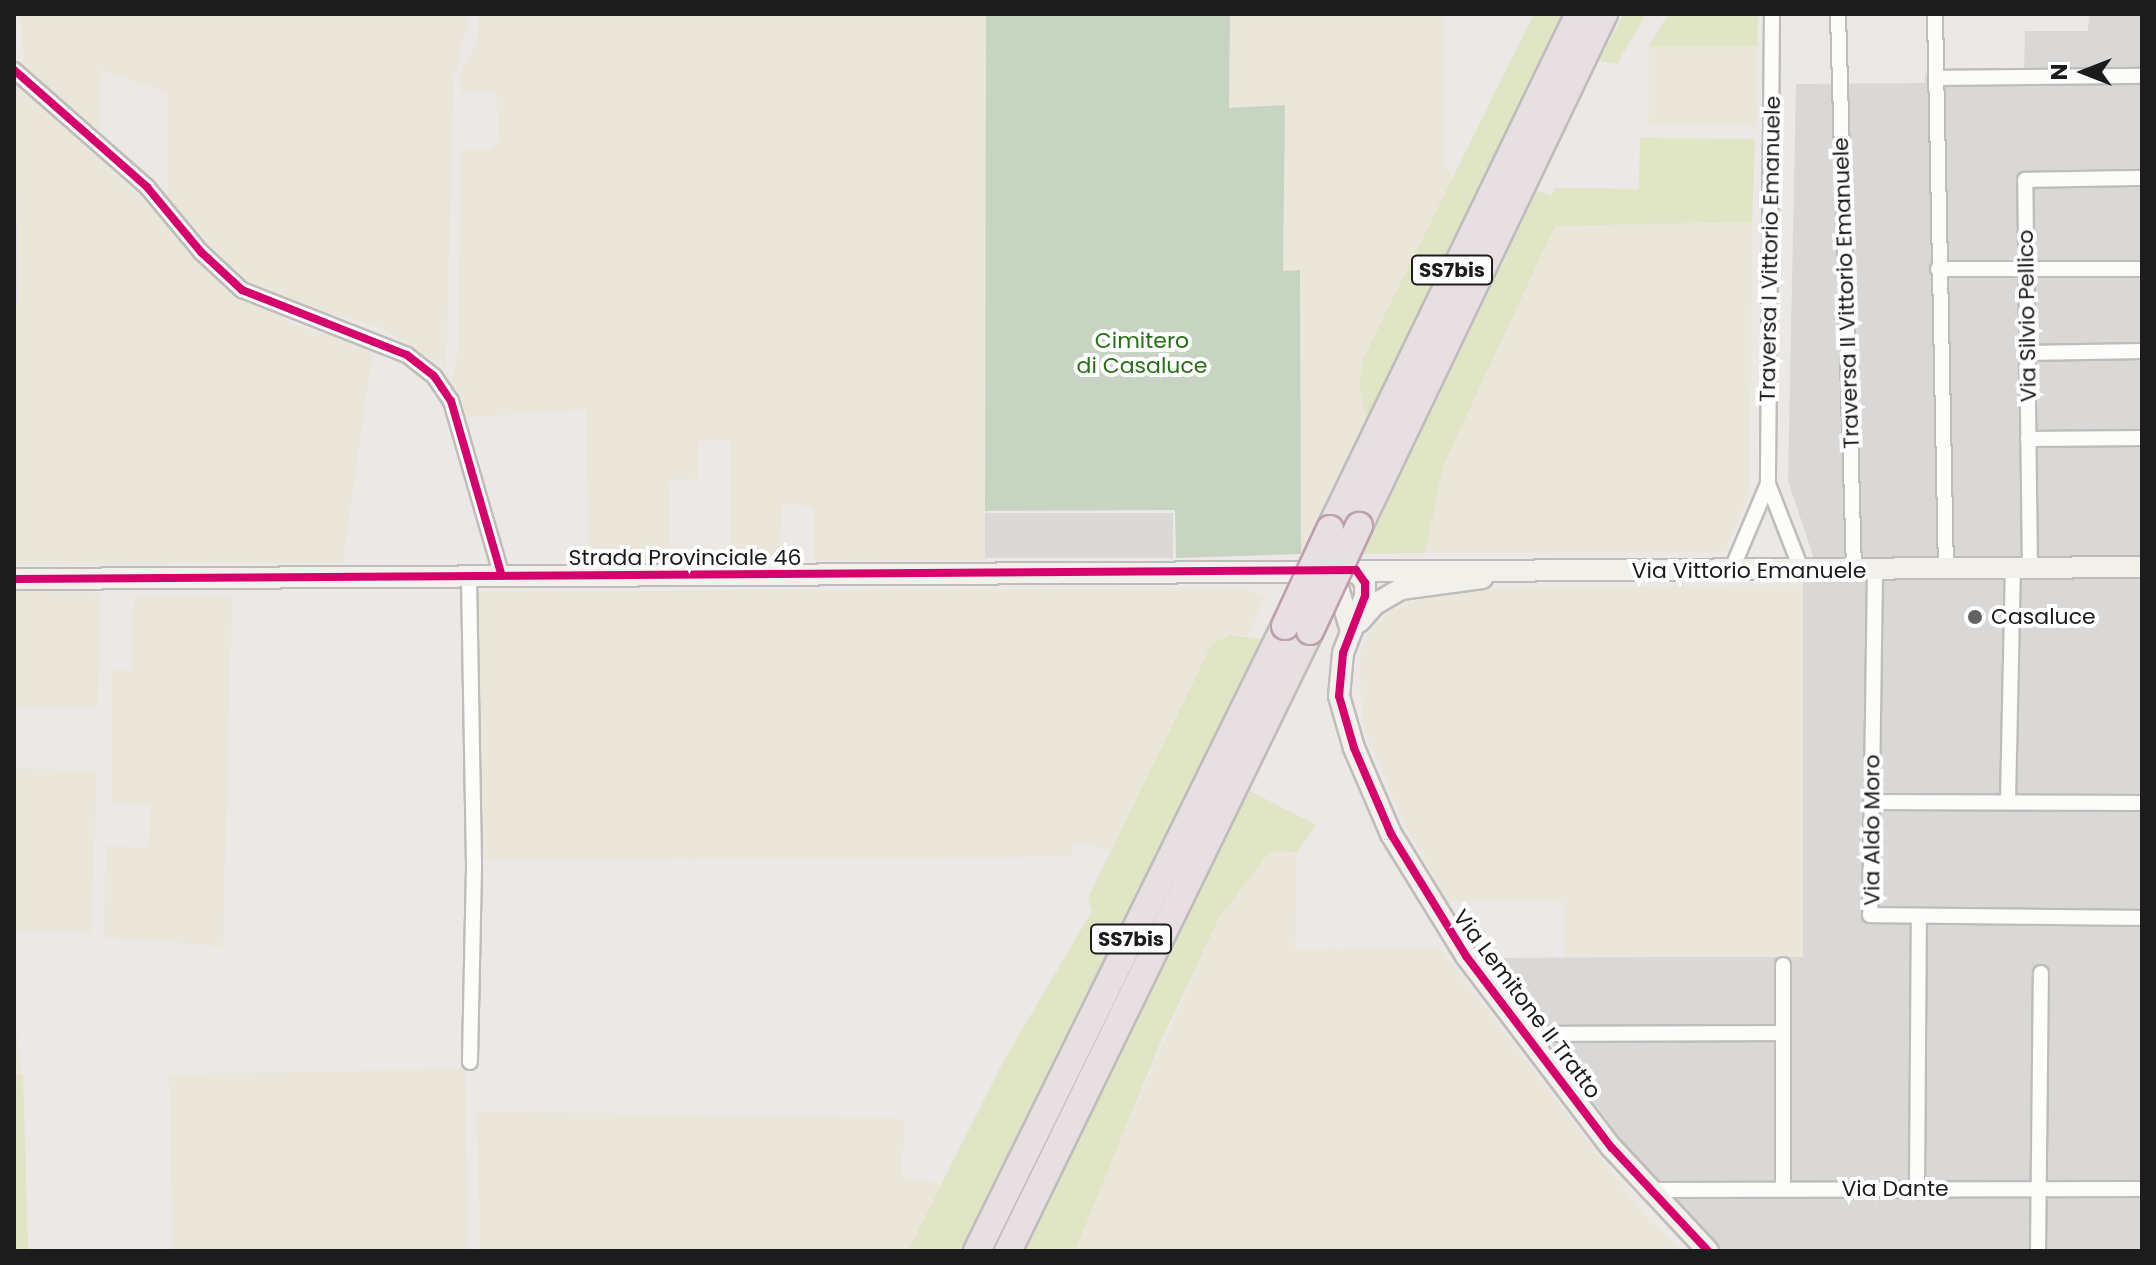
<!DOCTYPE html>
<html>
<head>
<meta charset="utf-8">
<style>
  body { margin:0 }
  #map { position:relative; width:2156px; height:1265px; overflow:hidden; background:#ebe8e5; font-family:Poppins,sans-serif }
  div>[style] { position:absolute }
  .residential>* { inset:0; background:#dad8d7 }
  .industrial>* { inset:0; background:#e7dee5 }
  .farmland>* { inset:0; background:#eae6d9; transform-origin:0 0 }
  .grass>* { inset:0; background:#e0e5c6 }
  .cemetery>* { inset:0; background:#c7d4c2 }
  .parking>* { inset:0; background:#dbd9d8; transform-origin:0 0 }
  .roads { filter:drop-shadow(2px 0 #bebdbb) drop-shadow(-2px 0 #bebdbb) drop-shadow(0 2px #bebdbb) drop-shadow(0 -2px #bebdbb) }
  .street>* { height:14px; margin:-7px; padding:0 7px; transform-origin:7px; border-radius:7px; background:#fcfcfb }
  .secondary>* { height:20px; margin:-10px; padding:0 10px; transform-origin:10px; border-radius:10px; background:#f2f0ea }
  .highway>* { height:26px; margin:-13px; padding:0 13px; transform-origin:13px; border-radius:13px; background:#e8dfe2 }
  .bridges { filter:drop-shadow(2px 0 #bd9fb0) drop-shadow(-2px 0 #bd9fb0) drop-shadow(0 2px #bd9fb0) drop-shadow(0 -2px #bd9fb0) }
  .highway-bridge>* { height:26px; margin:-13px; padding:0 13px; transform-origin:13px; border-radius:13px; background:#e8dfe2 }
  .cycleway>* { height:8px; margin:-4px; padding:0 4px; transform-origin:4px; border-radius:4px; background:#d6006c }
  .dots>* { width:22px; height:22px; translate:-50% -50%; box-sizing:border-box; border:4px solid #fff; border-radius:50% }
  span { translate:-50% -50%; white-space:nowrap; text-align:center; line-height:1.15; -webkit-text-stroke:8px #fff; paint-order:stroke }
  .shield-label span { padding:2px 6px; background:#fff; border:2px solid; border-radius:6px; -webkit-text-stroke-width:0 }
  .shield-label { font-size:20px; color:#1c1c1c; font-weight:700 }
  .street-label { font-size:22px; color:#1c1c1c }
  .park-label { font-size:22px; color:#277015 }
  .poi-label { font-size:22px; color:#1c1c1c }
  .left { translate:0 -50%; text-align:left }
  .frame { position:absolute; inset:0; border:16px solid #1c1c1c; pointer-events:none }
  .north { position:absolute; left:2044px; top:32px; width:80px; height:80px; -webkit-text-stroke:6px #fff; paint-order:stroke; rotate:270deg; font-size:22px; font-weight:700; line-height:32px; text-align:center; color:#1c1c1c }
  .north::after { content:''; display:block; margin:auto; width:28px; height:36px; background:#1c1c1c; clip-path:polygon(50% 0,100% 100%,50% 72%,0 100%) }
</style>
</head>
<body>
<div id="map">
  <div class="residential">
    <i style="clip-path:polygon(2089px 14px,2142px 14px,2142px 559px,1816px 565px,1788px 481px,1796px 84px,1925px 83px,1925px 73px,2024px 69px,2025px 31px,2088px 31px)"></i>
    <i style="clip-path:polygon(2142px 575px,2142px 1251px,1719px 1251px,1645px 1172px,1489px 958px,1803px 956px,1803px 579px)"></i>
  </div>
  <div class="industrial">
    <i style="clip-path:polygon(14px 81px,19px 85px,14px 113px,19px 308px,14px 301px)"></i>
  </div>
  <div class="farmland">
    <i style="clip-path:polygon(21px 14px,470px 14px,454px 78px,446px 368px,379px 327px,287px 301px,245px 279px,168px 200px,168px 93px,99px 70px,99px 132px,24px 66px)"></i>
    <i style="clip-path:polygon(479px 14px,986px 14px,986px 561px,814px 560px,814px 506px,782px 504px,780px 560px,731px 559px,730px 440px,698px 441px,698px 479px,669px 480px,670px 559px,588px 560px,586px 409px,464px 418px,452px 380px,458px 353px,460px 150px,490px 150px,498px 141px,497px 92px,460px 92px,462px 67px,477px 43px)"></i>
    <i style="clip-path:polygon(1230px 14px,1444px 14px,1444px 164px,1454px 180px,1367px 422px,1301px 554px,1300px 271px,1283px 272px,1285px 105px,1229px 108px)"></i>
    <i style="left:1649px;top:46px;width:108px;height:80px"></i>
    <i style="clip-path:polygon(19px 85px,249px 298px,293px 324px,373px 349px,343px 562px,14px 564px,14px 302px,19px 306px,14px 113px)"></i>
    <i style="clip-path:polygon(1752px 222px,1750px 491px,1725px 552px,1425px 553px,1443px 466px,1555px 226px)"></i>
    <i style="clip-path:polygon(1803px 585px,1803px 957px,1565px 957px,1564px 901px,1448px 901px,1402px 819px,1362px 722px,1360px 654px,1366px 637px,1387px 612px,1427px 597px,1510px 587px)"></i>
    <i style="clip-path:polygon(1245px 588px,1265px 596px,1248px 635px,1230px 635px,1206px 654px,1110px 851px,1074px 841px,1071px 857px,481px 859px,478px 592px)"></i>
    <i style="left:100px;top:593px;width:115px;height:86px;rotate:91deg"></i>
    <i style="clip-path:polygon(134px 596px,232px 596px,223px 946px,104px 937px,106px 846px,149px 848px,151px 806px,111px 802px,111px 670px,131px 671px)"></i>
    <i style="left:14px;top:768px;width:83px;height:162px;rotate:2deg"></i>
    <i style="clip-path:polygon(1270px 851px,1297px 852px,1295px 950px,1440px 949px,1646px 1217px,1681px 1251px,1072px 1251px,1219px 918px)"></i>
    <i style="clip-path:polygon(14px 1016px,23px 1075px,14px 1075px)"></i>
    <i style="left:465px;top:1069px;width:182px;height:296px;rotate:89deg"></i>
    <i style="clip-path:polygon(477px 1111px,905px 1119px,901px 1177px,945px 1185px,908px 1251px,480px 1251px)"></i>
  </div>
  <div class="grass">
    <i style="clip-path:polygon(1534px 14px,1565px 14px,1367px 422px,1359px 386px,1363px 359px)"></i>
    <i style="clip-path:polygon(1624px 14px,1646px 14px,1617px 64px,1599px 61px)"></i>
    <i style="clip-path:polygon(1668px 14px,1758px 14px,1757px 46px,1649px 46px)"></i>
    <i style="clip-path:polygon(1640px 138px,1755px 139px,1752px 222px,1555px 226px,1443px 466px,1425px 553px,1363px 554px,1537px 191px,1551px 196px,1555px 188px,1639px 189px)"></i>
    <i style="clip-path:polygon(1230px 635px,1261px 639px,972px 1234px,963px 1251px,908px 1251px,1003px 1062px,1092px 911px,1088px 898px,1211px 645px)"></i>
    <i style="clip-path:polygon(1246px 789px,1316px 825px,1297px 852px,1270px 851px,1219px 918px,1162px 1039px,1076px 1248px,1023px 1251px)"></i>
    <i style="clip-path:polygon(14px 1075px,23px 1075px,28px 1251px,14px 1251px)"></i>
  </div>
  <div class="cemetery">
    <i style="clip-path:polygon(986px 14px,1230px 14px,1229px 108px,1285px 105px,1283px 271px,1300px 270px,1301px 554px,1176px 558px,1175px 510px,985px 511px)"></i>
  </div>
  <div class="parking">
    <i style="left:1173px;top:513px;width:45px;height:188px;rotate:90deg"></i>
  </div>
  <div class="roads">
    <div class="street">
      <i style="left:1772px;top:14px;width:470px;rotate:90.5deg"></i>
      <i style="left:1768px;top:484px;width:93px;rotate:68.7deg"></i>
      <i style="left:1838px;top:14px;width:557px;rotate:88.35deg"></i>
      <i style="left:1935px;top:14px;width:556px;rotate:88.87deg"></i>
      <i style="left:14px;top:70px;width:177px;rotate:41.3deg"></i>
      <i style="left:147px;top:187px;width:85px;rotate:50.3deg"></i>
      <i style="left:201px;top:252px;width:56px;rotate:42.8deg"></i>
      <i style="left:242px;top:290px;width:177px;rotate:21.5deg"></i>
      <i style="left:407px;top:355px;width:34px;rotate:38deg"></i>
      <i style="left:434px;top:376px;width:30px;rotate:56deg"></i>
      <i style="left:451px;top:401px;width:182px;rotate:73.8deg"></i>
      <i style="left:1937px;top:78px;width:205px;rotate:-0.6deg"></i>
      <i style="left:1938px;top:269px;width:204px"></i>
      <i style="left:2027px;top:353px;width:115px;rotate:-1deg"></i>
      <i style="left:2028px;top:439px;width:114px;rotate:-0.5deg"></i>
      <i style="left:2030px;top:569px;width:389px;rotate:-90.7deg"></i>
      <i style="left:2025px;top:180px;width:117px;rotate:-1deg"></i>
      <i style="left:1731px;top:571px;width:95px;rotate:-67deg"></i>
      <i style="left:1875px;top:571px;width:344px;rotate:90.8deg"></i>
      <i style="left:1870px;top:915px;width:272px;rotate:0.6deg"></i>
      <i style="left:469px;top:577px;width:291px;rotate:89deg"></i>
      <i style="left:474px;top:868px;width:194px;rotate:91.2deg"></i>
      <i style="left:2008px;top:801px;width:231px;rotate:-88.8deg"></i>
      <i style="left:1871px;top:802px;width:271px;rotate:0.2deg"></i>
      <i style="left:1526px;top:1034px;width:257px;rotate:-0.2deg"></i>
      <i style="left:1917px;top:1188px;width:272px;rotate:-89.6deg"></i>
      <i style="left:1783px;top:1189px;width:224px;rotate:-90deg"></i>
      <i style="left:1647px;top:1190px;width:495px;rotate:-0.1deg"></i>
      <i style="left:2038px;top:1251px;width:278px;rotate:-89.4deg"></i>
    </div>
    <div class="secondary">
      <i style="left:1356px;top:570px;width:16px;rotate:55deg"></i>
      <i style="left:1365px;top:583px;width:13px;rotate:90deg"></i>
      <i style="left:1365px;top:596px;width:61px;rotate:111.1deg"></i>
      <i style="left:1343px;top:653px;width:43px;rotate:95.3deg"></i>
      <i style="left:1339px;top:696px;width:54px;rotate:73.9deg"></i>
      <i style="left:1354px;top:748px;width:94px;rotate:66.7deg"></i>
      <i style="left:1391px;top:834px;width:143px;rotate:58.4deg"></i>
      <i style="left:1466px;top:956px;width:241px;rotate:52.8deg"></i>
      <i style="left:1612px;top:1148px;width:141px;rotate:47deg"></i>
      <i style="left:14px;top:579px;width:2128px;rotate:-0.32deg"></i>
      <i style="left:1320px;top:580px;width:22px;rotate:30deg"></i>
      <i style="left:1339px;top:591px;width:42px;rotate:73.3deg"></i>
      <i style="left:1359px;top:622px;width:24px;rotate:-48deg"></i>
      <i style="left:1375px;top:604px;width:30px;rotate:-30deg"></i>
      <i style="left:1401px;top:589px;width:82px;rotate:-7.7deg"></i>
    </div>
    <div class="highway">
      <i style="left:1359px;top:526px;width:568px;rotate:-64.43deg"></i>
      <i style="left:1330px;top:529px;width:572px;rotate:-64.2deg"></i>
      <i style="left:977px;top:1251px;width:697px;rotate:-63.77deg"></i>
      <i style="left:1008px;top:1251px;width:690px;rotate:-64.03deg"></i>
    </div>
  </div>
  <div class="bridges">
    <div class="highway-bridge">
      <i style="left:1285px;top:626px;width:107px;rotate:-65.1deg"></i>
      <i style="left:1310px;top:631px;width:116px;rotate:-65deg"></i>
    </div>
  </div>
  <div class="cycleway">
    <i style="left:14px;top:70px;width:177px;rotate:41.3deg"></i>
    <i style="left:147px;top:187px;width:85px;rotate:50.3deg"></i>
    <i style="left:201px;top:252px;width:56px;rotate:42.8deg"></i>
    <i style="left:242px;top:290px;width:177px;rotate:21.5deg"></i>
    <i style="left:407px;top:355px;width:34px;rotate:38deg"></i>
    <i style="left:434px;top:376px;width:30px;rotate:56deg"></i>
    <i style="left:451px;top:401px;width:182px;rotate:73.8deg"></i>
    <i style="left:14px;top:579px;width:1342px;rotate:-0.38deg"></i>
    <i style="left:1356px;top:570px;width:16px;rotate:55deg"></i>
    <i style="left:1365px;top:583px;width:13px;rotate:90deg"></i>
    <i style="left:1365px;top:596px;width:61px;rotate:111.1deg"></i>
    <i style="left:1343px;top:653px;width:43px;rotate:95.3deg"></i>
    <i style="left:1339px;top:696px;width:54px;rotate:73.9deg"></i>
    <i style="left:1354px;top:748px;width:94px;rotate:66.7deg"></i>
    <i style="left:1391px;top:834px;width:143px;rotate:58.4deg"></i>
    <i style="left:1466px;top:956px;width:241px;rotate:52.8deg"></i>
    <i style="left:1612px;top:1148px;width:141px;rotate:47deg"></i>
  </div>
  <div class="dots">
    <i style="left:1975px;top:617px;background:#646362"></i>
  </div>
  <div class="shield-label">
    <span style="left:1452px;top:270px">SS7bis</span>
    <span style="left:1131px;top:939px">SS7bis</span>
  </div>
  <div class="street-label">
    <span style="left:1770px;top:249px;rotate:-89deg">Traversa I Vittorio Emanuele</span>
    <span style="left:1846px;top:293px;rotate:-92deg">Traversa II Vittorio Emanuele</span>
    <span style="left:2027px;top:316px;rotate:-91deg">Via Silvio Pellico</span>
    <span style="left:685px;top:558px">Strada Provinciale 46</span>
    <span style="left:1749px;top:571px">Via Vittorio Emanuele</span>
    <span style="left:1872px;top:830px;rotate:-90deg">Via Aldo Moro</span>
    <span style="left:1527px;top:1004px;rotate:53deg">Via Lemitone II Tratto</span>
    <span style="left:1895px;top:1189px">Via Dante</span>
  </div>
  <div class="park-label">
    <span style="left:1142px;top:353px">Cimitero<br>di Casaluce</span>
  </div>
  <div class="poi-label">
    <span class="left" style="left:1991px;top:617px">Casaluce</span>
  </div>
  <div class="frame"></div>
  <div class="north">N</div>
</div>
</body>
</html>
